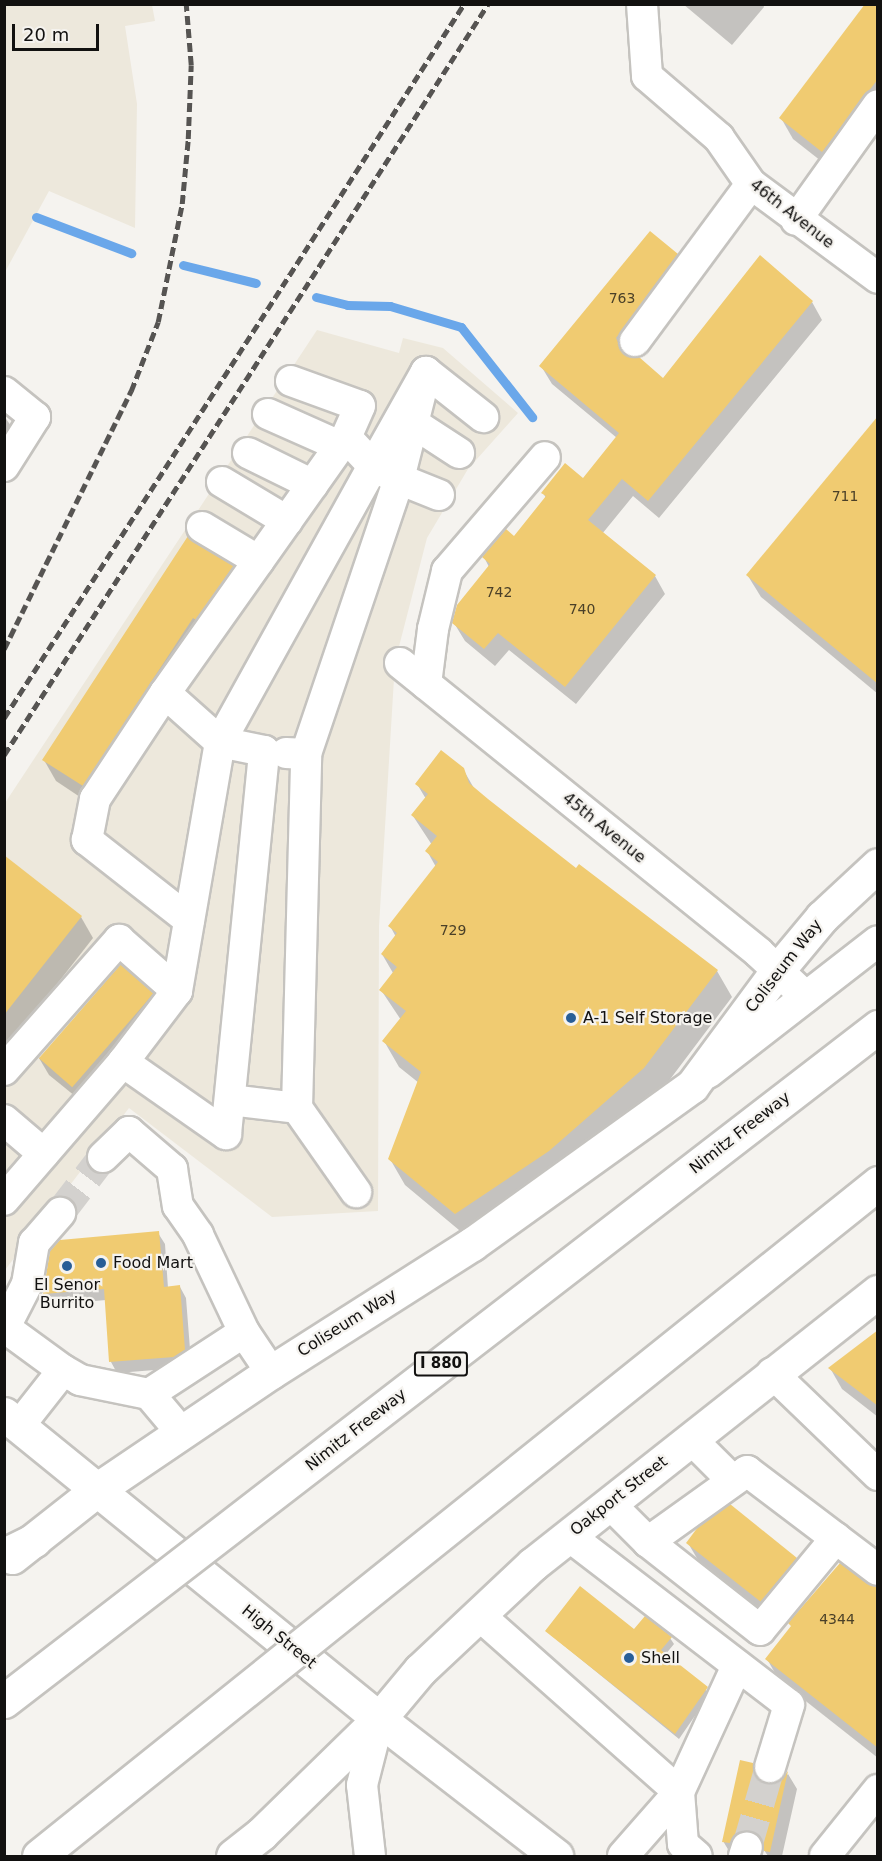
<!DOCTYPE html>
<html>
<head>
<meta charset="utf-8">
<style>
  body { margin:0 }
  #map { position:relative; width:882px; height:1861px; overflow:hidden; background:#f5f3ef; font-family:"DejaVu Sans",sans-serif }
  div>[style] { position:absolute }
  .built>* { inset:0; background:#ede8dc }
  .shadow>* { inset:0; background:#0003 }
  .stream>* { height:9px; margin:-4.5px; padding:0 4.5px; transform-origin:4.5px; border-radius:4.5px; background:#6aa7ea }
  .building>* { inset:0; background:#f0cb71; transform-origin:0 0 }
  .minor-tunnel>* { height:30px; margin-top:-15px; transform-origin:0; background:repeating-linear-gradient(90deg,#d3d1ce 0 30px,transparent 0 45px) }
  .roads { filter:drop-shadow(2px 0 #c5c3bf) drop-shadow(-2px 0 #c5c3bf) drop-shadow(0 2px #c5c3bf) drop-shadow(0 -2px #c5c3bf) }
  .minor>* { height:30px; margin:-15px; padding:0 15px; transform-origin:15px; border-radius:15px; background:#fff }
  .major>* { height:33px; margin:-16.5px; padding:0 16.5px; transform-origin:16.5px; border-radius:16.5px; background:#fff }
  .highway>* { height:33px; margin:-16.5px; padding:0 16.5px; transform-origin:16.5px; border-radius:16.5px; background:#fff }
  .rail>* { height:4.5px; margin-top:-2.25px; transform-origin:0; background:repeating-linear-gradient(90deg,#565452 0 9px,transparent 0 13.5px) }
  .bridges { filter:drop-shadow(2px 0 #c5c3bf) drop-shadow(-2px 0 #c5c3bf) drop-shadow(0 2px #c5c3bf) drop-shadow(0 -2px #c5c3bf) }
  .highway-bridge>* { height:33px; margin:-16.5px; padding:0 16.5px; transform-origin:16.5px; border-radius:16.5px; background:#fff }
  .dots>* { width:16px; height:16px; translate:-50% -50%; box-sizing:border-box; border:3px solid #f5f3ef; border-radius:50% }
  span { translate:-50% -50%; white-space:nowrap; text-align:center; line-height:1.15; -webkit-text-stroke:4.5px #f5f3ef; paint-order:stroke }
  .number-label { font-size:14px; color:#4a4028 }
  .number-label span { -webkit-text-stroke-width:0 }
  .shield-label span { padding:2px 4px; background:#f5f3ef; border:2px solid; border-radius:4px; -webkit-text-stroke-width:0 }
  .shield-label { font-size:15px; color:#121110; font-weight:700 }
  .street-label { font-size:16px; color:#121110 }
  .poi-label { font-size:16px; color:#121110 }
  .left { translate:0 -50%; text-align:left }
  .frame { position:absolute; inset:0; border:6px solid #121110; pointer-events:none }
  .scale { position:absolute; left:12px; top:24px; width:87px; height:27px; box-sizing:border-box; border:3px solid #121110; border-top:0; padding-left:8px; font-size:18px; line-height:21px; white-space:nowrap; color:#121110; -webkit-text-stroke:4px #f5f3ef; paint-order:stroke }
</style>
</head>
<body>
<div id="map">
  <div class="built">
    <i style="clip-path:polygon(5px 4px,152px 5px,155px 21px,125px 26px,137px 104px,135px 228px,49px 191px,5px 272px)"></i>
    <i style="clip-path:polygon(317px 330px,399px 353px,403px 338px,443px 348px,518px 413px,468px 469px,427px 538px,395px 662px,379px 926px,378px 1211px,272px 1217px,129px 1108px,5px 1270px,5px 803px)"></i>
  </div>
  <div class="shadow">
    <i style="clip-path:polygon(683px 4px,763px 4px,764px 7px,732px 45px)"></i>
    <i style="clip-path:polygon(878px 4px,878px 116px,835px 172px,793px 139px,781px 118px)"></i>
    <i style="clip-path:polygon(677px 255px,687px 273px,626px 356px,663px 380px,812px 302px,822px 320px,659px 518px,633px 496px,602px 534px,655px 576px,665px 594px,576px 704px,509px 650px,495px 666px,465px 641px,454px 623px,489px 567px,484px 557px,514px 538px,546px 498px,543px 493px,583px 480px,617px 438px,552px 384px,541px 366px)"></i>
    <i style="clip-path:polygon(4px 416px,23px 443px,4px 475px)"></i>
    <i style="clip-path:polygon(878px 418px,878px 694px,761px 597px,748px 576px)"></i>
    <i style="clip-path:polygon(233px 567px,245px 588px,95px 807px,56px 781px,44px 760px)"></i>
    <i style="clip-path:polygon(463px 769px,475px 790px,576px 871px,717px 971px,732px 997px,659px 1094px,471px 1240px,405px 1185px,390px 1159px,419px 1083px,399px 1067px,384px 1041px,401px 1020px,381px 990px,393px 973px,382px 954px,396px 937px,390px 926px,436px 867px,427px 851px,432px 845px,413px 816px,426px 799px,417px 784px)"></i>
    <i style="clip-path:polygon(4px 857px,81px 917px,93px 938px,4px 1052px)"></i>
    <i style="clip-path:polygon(152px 994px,162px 1011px,86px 1105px,49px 1075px,39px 1058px)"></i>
    <i style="clip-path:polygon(158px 1233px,165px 1244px,168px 1288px,180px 1287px,186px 1298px,191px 1362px,180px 1368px,117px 1373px,111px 1362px,106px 1300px,51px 1305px,45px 1294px)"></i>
    <i style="clip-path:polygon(878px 1332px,878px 1417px,842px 1389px,830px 1368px)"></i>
    <i style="clip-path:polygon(688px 1543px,796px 1559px,806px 1575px,771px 1618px,698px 1560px)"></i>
    <i style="clip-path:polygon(868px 1586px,878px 1586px,878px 1758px,779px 1680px,767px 1659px,792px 1627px)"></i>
    <i style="clip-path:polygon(546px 1631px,635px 1631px,670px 1638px,674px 1644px,665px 1655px,710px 1694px,679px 1739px)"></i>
    <i style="clip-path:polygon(752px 1765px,765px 1785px,782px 1781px,788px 1774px,797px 1789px,782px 1856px,768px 1856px,762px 1847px,732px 1856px,723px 1841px)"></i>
  </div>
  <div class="stream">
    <i style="left:36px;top:217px;width:102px;rotate:20.8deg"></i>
    <i style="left:183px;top:265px;width:75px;rotate:13.9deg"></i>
    <i style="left:316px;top:297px;width:32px;rotate:14deg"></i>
    <i style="left:347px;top:305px;width:43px;rotate:1.3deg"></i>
    <i style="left:390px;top:306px;width:74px;rotate:16.5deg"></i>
    <i style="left:461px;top:327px;width:115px;rotate:51.7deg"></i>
  </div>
  <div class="building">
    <i style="clip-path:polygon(865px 4px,878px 4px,878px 79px,822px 152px,779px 118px)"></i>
    <i style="clip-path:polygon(650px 231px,678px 254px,616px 338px,624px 354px,639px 357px,663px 378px,760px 255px,813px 301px,648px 501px,622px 479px,588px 520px,656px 575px,565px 687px,498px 633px,484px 649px,452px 623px,457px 605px,490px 564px,482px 557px,506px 529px,514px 536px,546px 496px,541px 493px,565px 463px,583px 478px,619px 433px,539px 366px)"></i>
    <i style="clip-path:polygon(878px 416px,878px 684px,746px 575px)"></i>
    <i style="clip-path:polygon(188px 536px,234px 566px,196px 620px,193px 618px,83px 786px,42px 760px)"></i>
    <i style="clip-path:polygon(441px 750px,464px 768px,469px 783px,488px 799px,576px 868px,579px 864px,718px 970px,644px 1068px,549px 1151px,455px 1214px,388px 1159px,421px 1072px,382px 1041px,406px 1011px,379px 990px,397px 967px,381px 954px,397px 933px,388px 926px,438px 862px,425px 851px,437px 836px,411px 815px,428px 794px,415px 784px)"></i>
    <i style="clip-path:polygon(4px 855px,82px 916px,4px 1015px)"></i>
    <i style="left:121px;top:964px;width:44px;height:125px;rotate:41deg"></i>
    <i style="clip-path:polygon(159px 1231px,164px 1287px,180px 1285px,185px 1350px,174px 1357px,109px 1362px,104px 1289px,43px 1294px,50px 1251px,60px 1240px)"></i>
    <i style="clip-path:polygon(878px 1330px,878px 1406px,828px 1368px)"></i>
    <i style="clip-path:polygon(730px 1504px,797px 1558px,761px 1602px,686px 1543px,698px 1527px)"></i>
    <i style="clip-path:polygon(840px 1563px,878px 1587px,878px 1748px,765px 1659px,791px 1626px,788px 1623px)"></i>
    <i style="clip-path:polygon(580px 1586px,634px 1629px,645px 1616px,672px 1637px,661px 1650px,708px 1687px,675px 1734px,545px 1631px)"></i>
    <i style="clip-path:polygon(740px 1760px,753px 1763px,757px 1778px,766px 1784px,781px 1780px,788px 1771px,770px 1852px,764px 1851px,760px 1836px,752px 1831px,736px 1834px,730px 1843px,722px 1842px)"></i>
  </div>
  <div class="minor-tunnel">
    <i style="left:60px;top:1213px;width:71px;rotate:-52.5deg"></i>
    <i style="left:747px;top:1847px;width:83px;rotate:-74deg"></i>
  </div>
  <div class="roads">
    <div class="minor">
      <i style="left:642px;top:4px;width:72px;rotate:86deg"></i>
      <i style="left:647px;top:76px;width:95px;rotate:40.7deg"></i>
      <i style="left:719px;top:138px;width:56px;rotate:55.2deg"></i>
      <i style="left:751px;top:184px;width:158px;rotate:36.5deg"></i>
      <i style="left:796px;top:220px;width:141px;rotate:-54.5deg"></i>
      <i style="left:635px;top:341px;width:195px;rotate:-53.5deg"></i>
      <i style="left:426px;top:372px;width:73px;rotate:38.3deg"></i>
      <i style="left:291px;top:381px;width:73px;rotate:19.9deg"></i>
      <i style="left:360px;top:406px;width:34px;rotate:114deg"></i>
      <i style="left:4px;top:392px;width:40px;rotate:39deg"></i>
      <i style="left:35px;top:417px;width:58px;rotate:122.3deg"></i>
      <i style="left:268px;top:414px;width:79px;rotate:24deg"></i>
      <i style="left:413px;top:423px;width:55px;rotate:33.1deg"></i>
      <i style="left:248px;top:453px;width:72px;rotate:26.2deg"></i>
      <i style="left:222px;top:482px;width:76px;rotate:31deg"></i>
      <i style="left:202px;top:527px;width:66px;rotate:30.8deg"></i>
      <i style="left:400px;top:663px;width:461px;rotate:38.9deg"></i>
      <i style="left:759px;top:953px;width:64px;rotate:43.1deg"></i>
      <i style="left:426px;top:684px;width:55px;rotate:-82.7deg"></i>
      <i style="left:433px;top:629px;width:60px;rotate:-76.4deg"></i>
      <i style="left:447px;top:571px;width:150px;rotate:-49.3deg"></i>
      <i style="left:165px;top:693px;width:314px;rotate:-54.7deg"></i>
      <i style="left:346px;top:437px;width:40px;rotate:47deg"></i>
      <i style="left:373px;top:466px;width:108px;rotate:-60.6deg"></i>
      <i style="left:426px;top:372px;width:110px;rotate:104.2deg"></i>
      <i style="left:399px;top:479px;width:43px;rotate:21.8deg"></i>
      <i style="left:189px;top:920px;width:130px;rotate:-141.9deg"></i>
      <i style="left:87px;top:840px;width:42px;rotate:-79deg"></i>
      <i style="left:95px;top:799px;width:127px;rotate:-56.6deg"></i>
      <i style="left:165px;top:693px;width:74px;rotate:41.7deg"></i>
      <i style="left:220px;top:742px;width:316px;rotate:-61deg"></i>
      <i style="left:373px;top:466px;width:29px;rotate:27deg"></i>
      <i style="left:399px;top:479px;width:290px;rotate:108.7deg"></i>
      <i style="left:123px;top:1062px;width:126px;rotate:35deg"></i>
      <i style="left:226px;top:1134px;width:385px;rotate:-84.3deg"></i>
      <i style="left:264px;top:751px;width:45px;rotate:-168.4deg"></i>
      <i style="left:220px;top:742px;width:253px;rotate:99.8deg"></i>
      <i style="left:4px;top:1070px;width:174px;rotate:-48.5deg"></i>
      <i style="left:119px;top:940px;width:77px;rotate:41.3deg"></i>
      <i style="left:177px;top:991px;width:89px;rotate:127.3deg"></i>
      <i style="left:123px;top:1062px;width:182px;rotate:130.8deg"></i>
      <i style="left:708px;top:1073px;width:215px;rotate:-37.8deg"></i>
      <i style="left:230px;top:1100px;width:67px;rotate:6.8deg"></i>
      <i style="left:297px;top:1108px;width:354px;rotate:-88.5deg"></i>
      <i style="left:306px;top:754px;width:20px;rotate:-177deg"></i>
      <i style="left:297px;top:1108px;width:103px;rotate:54.9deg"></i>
      <i style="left:4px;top:1120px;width:52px;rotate:40.4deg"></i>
      <i style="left:103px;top:1157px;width:36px;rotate:-44deg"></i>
      <i style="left:129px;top:1132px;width:57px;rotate:40.7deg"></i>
      <i style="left:172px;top:1169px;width:37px;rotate:81deg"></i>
      <i style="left:178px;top:1206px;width:35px;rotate:55deg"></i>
      <i style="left:198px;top:1235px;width:107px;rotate:64.6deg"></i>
      <i style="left:6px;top:1325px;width:46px;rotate:-62.9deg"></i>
      <i style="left:27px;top:1284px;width:42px;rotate:-80.3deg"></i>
      <i style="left:34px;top:1243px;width:40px;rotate:-49deg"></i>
      <i style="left:4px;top:1327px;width:73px;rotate:36.1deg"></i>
      <i style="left:772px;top:1373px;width:147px;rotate:43.9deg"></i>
      <i style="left:19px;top:1426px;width:71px;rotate:-51.8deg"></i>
      <i style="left:63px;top:1370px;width:20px;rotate:30deg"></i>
      <i style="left:80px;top:1380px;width:70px;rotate:11.5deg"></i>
      <i style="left:181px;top:1432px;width:50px;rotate:-130.1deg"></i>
      <i style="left:149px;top:1394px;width:113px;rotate:-33.1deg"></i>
      <i style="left:244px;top:1332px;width:48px;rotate:56deg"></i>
      <i style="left:691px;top:1439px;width:59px;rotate:45deg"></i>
      <i style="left:610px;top:1504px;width:54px;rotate:45deg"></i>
      <i style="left:569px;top:1536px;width:277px;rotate:37.5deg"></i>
      <i style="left:789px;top:1705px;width:65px;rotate:107deg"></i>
      <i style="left:836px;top:1538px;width:119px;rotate:129.6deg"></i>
      <i style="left:760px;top:1630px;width:142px;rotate:-141.8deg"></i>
      <i style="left:648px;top:1542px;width:122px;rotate:-35.6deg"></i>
      <i style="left:747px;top:1471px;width:164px;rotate:37.1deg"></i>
      <i style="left:479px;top:1615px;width:267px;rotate:41.5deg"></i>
      <i style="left:679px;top:1792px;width:52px;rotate:85.6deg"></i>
      <i style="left:683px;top:1844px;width:18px;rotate:41deg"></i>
      <i style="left:370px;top:1856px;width:71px;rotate:-96.4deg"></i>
      <i style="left:362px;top:1785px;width:68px;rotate:-75.6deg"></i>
      <i style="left:623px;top:1856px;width:85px;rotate:-48.8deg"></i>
      <i style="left:679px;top:1792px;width:139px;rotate:-65.3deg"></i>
      <i style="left:744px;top:1856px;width:9px;rotate:-72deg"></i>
      <i style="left:825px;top:1856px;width:85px;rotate:-51.2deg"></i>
    </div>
    <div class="major">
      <i style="left:4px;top:1414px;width:483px;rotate:39.1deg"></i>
      <i style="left:379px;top:1719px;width:224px;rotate:37.7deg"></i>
      <i style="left:12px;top:1557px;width:110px;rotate:-38.3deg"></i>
      <i style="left:98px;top:1489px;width:209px;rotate:-34.1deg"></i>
      <i style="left:271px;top:1372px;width:238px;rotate:-32.5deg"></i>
      <i style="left:472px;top:1244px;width:271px;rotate:-35.7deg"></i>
      <i style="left:692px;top:1086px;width:143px;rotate:-53.5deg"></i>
      <i style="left:777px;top:971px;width:70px;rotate:-50.2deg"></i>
      <i style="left:822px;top:917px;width:76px;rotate:-42.9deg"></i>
      <i style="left:233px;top:1856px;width:36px;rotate:-38deg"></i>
      <i style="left:261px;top:1834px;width:165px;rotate:-44.3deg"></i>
      <i style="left:379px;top:1719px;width:64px;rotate:-50.1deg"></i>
      <i style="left:420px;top:1670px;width:155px;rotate:-43.2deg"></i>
      <i style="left:533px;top:1564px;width:439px;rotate:-38.3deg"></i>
    </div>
    <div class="highway">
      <i style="left:4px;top:1555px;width:34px;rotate:-26deg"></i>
    </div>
  </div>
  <div class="rail">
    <i style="left:4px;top:649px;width:288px;rotate:-63.8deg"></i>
    <i style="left:131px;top:391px;width:74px;rotate:-68.6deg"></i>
    <i style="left:158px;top:322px;width:120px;rotate:-78.5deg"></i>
    <i style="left:182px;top:204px;width:65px;rotate:-84.7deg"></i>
    <i style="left:188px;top:139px;width:74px;rotate:-87.7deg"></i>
    <i style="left:191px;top:65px;width:61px;rotate:-94.7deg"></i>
    <i style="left:4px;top:718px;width:849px;rotate:-57.21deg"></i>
    <i style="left:4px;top:755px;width:893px;rotate:-57.2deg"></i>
  </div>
  <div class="bridges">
    <div class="highway-bridge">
      <i style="left:4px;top:1701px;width:1104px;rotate:-37.64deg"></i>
      <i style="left:39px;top:1856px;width:1076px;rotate:-38.73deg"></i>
    </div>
  </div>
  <div class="dots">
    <i style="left:571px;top:1018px;background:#285e97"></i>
    <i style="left:101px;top:1263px;background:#285e97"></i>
    <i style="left:67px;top:1266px;background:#285e97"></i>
    <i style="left:629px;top:1658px;background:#285e97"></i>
  </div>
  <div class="number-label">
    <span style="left:622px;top:298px">763</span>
    <span style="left:845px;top:496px">711</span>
    <span style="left:499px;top:592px">742</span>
    <span style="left:582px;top:609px">740</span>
    <span style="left:453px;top:930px">729</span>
    <span style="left:837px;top:1619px">4344</span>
  </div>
  <div class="shield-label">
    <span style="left:441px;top:1364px">I 880</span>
  </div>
  <div class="street-label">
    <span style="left:792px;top:214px;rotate:38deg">46th Avenue</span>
    <span style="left:604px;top:828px;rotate:39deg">45th Avenue</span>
    <span style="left:784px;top:966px;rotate:-52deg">Coliseum Way</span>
    <span style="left:740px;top:1133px;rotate:-38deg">Nimitz Freeway</span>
    <span style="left:347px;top:1323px;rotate:-32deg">Coliseum Way</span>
    <span style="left:356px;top:1430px;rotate:-38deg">Nimitz Freeway</span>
    <span style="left:619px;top:1496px;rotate:-38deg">Oakport Street</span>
    <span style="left:279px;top:1637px;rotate:39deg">High Street</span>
  </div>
  <div class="poi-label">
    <span class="left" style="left:583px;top:1018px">A-1 Self Storage</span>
    <span class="left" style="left:113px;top:1263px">Food Mart</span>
    <span style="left:67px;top:1294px">El Senor<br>Burrito</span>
    <span class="left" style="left:641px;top:1658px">Shell</span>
  </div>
  <div class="frame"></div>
  <div class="scale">20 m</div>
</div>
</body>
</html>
